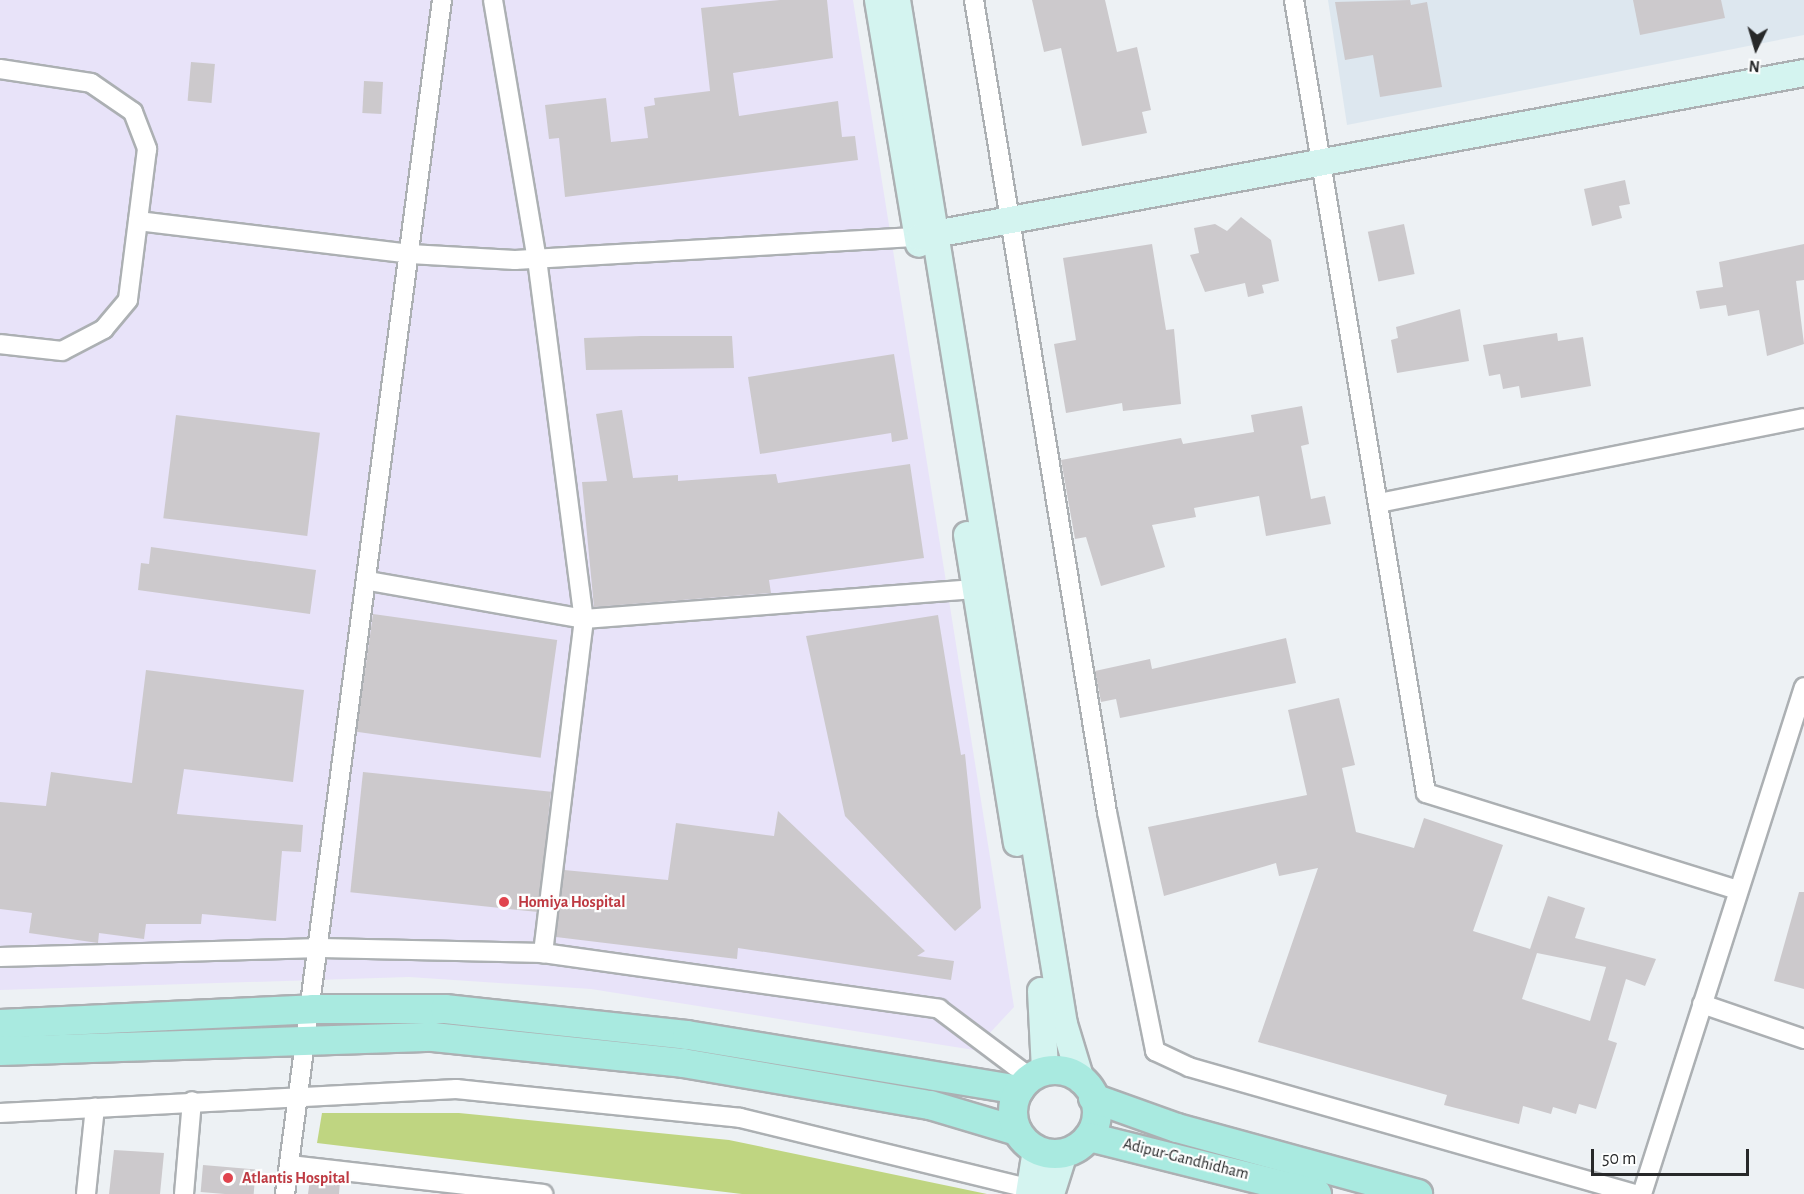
<!DOCTYPE html>
<html>
<head>
<meta charset="utf-8">
<style>
  body { margin:0 }
  #map { position:relative; width:1804px; height:1194px; overflow:hidden; background:#edf1f4; font-family:"Alegreya Sans",sans-serif }
  div>[style] { position:absolute }
  .built>* { inset:0; background:#dde7ef }
  .industrial>* { inset:0; background:#e8e3f9 }
  .green>* { inset:0; background:#bfd581 }
  .building>* { inset:0; background:#ccc9cc; transform-origin:0 0 }
  .roads { filter:drop-shadow(2px 0 #acb0b3) drop-shadow(-2px 0 #acb0b3) drop-shadow(0 2px #acb0b3) drop-shadow(0 -2px #acb0b3) }
  .street>* { height:18px; margin:-9px; padding:0 9px; transform-origin:9px; border-radius:9px; background:#fff }
  .secondary>* { height:26px; margin:-13px; padding:0 13px; transform-origin:13px; border-radius:13px; background:#d4f4f0 }
  .primary>* { height:28px; margin:-14px; padding:0 14px; transform-origin:14px; border-radius:14px; background:#a9eae0 }
  .primary>.ring { margin:-14px; padding:0; box-sizing:content-box; background:none; border:28px solid #a9eae0; border-radius:50% }
  .dots>* { width:16px; height:16px; translate:-50% -50%; box-sizing:border-box; border:3px solid #fdfefe; border-radius:50% }
  span { translate:-50% -50%; white-space:nowrap; text-align:center; line-height:1.15; -webkit-text-stroke:4.5px #fdfefe; paint-order:stroke }
  .health-label { font-size:16px; color:#be3a42; font-weight:700 }
  .left { translate:0 -50%; text-align:left }
  .street-label { font-size:16px; color:#272829 }
  .north { position:absolute; left:1726px; top:18px; width:60px; height:60px; -webkit-text-stroke:4px #fdfefe; paint-order:stroke; rotate:185deg; font-size:16px; font-weight:700; line-height:24px; text-align:center; color:#272829 }
  .north::after { content:''; display:block; margin:auto; width:21px; height:27px; background:#272829; clip-path:polygon(50% 0,100% 100%,50% 72%,0 100%) }
  .scale { position:absolute; left:1591px; top:1149px; width:158px; height:27px; box-sizing:border-box; border:3px solid #272829; border-top:0; padding-left:8px; font-size:18px; line-height:21px; white-space:nowrap; color:#272829; -webkit-text-stroke:4px #fdfefe; paint-order:stroke }
</style>
</head>
<body>
<div id="map">
  <div class="built">
    <i style="clip-path:polygon(1328px 0,1804px 0,1804px 35px,1347px 125px)"></i>
  </div>
  <div class="industrial">
    <i style="clip-path:polygon(0 0,853px 0,1014px 1007px,974px 1050px,591px 989px,409px 977px,0 990px)"></i>
  </div>
  <div class="green">
    <i style="clip-path:polygon(322px 1113px,459px 1113px,729px 1140px,987px 1194px,742px 1194px,317px 1143px)"></i>
  </div>
  <div class="building">
    <i style="clip-path:polygon(780px 0,827px 0,833px 58px,733px 73px,739px 116px,838px 101px,842px 137px,855px 136px,858px 160px,565px 197px,559px 138px,549px 139px,545px 105px,606px 98px,611px 142px,648px 138px,644px 107px,655px 105px,654px 98px,710px 91px,701px 8px)"></i>
    <i style="clip-path:polygon(1032px 0,1105px 0,1117px 52px,1137px 47px,1151px 110px,1142px 112px,1147px 133px,1082px 146px,1061px 48px,1044px 52px)"></i>
    <i style="clip-path:polygon(1410px 0,1411px 5px,1427px 2px,1442px 87px,1380px 97px,1373px 55px,1345px 60px,1335px 2px)"></i>
    <i style="clip-path:polygon(1633px 0,1721px 0,1725px 18px,1640px 35px)"></i>
    <i style="left:191px;top:62px;width:24px;height:39px;rotate:5deg"></i>
    <i style="left:364px;top:81px;width:19px;height:32px;rotate:3deg"></i>
    <i style="clip-path:polygon(1625px 180px,1630px 204px,1619px 206px,1622px 218px,1592px 226px,1584px 189px)"></i>
    <i style="clip-path:polygon(1241px 217px,1271px 240px,1279px 281px,1262px 285px,1264px 293px,1248px 297px,1245px 283px,1205px 292px,1190px 255px,1199px 253px,1194px 228px,1215px 224px,1227px 231px)"></i>
    <i style="left:1404px;top:224px;width:51px;height:37px;rotate:78deg"></i>
    <i style="clip-path:polygon(1152px 244px,1166px 330px,1174px 329px,1181px 404px,1123px 411px,1122px 403px,1066px 413px,1054px 344px,1076px 340px,1063px 258px)"></i>
    <i style="clip-path:polygon(1804px 244px,1804px 280px,1796px 281px,1804px 344px,1767px 356px,1759px 310px,1728px 316px,1726px 305px,1700px 309px,1696px 291px,1723px 287px,1719px 262px)"></i>
    <i style="clip-path:polygon(1460px 309px,1469px 361px,1397px 373px,1391px 340px,1398px 338px,1396px 327px)"></i>
    <i style="clip-path:polygon(1557px 333px,1558px 341px,1583px 337px,1591px 386px,1521px 398px,1519px 386px,1503px 389px,1500px 374px,1489px 376px,1483px 345px)"></i>
    <i style="clip-path:polygon(641px 336px,732px 336px,734px 368px,586px 370px,584px 338px)"></i>
    <i style="clip-path:polygon(894px 354px,908px 439px,892px 442px,891px 433px,760px 454px,748px 377px)"></i>
    <i style="clip-path:polygon(1302px 406px,1309px 444px,1301px 446px,1311px 499px,1325px 496px,1331px 524px,1266px 536px,1259px 496px,1194px 508px,1196px 517px,1152px 525px,1165px 567px,1101px 586px,1086px 537px,1075px 539px,1061px 460px,1181px 438px,1183px 444px,1254px 432px,1251px 415px)"></i>
    <i style="clip-path:polygon(622px 410px,633px 478px,678px 475px,678px 481px,776px 474px,778px 483px,910px 464px,924px 558px,769px 580px,771px 593px,594px 607px,582px 482px,607px 481px,596px 414px)"></i>
    <i style="left:176px;top:415px;width:145px;height:104px;rotate:7deg"></i>
    <i style="clip-path:polygon(151px 547px,316px 570px,310px 614px,138px 590px,141px 563px,149px 564px)"></i>
    <i style="left:373px;top:614px;width:186px;height:119px;rotate:8deg"></i>
    <i style="clip-path:polygon(938px 615px,961px 755px,965px 754px,981px 908px,955px 931px,845px 816px,806px 636px)"></i>
    <i style="clip-path:polygon(1286px 638px,1296px 683px,1120px 718px,1116px 699px,1101px 702px,1095px 671px,1150px 659px,1152px 669px)"></i>
    <i style="clip-path:polygon(146px 670px,304px 690px,293px 782px,184px 769px,177px 814px,303px 825px,301px 852px,282px 851px,276px 921px,202px 914px,201px 924px,146px 924px,144px 939px,99px 933px,98px 943px,29px 933px,32px 913px,0 909px,0 802px,46px 806px,51px 772px,132px 783px)"></i>
    <i style="clip-path:polygon(evenodd,1339px 698px,1355px 765px,1342px 768px,1356px 832px,1414px 848px,1424px 818px,1503px 845px,1473px 931px,1530px 949px,1548px 896px,1585px 908px,1575px 938px,1656px 959px,1645px 986px,1626px 979px,1608px 1040px,1617px 1043px,1596px 1109px,1579px 1104px,1576px 1114px,1553px 1107px,1551px 1114px,1523px 1106px,1519px 1124px,1444px 1105px,1447px 1095px,1258px 1042px,1318px 868px,1279px 876px,1276px 863px,1164px 896px,1148px 827px,1307px 795px,1288px 710px,1339px 698px,1537px 953px,1606px 967px,1590px 1021px,1522px 999px,1537px 953px)"></i>
    <i style="left:363px;top:772px;width:189px;height:121px;rotate:6deg"></i>
    <i style="clip-path:polygon(778px 811px,925px 951px,917px 956px,954px 961px,951px 980px,738px 948px,737px 959px,556px 937px,564px 870px,668px 880px,676px 823px,774px 836px)"></i>
    <i style="clip-path:polygon(1799px 892px,1804px 892px,1804px 989px,1774px 981px)"></i>
    <i style="clip-path:polygon(114px 1150px,164px 1153px,160px 1194px,109px 1194px)"></i>
    <i style="left:203px;top:1165px;width:53px;height:27px;rotate:5deg"></i>
    <i style="clip-path:polygon(310px 1179px,340px 1182px,339px 1194px,308px 1194px)"></i>
  </div>
  <div class="roads">
    <div class="street">
      <i style="left:493px;top:0;width:263px;rotate:80.4deg"></i>
      <i style="left:537px;top:259px;width:363px;rotate:82.6deg"></i>
      <i style="left:584px;top:619px;width:392px;rotate:-4.4deg"></i>
      <i style="left:974px;top:0;width:823px;rotate:80.7deg"></i>
      <i style="left:1107px;top:812px;width:244px;rotate:78.6deg"></i>
      <i style="left:1155px;top:1051px;width:38px;rotate:25deg"></i>
      <i style="left:1189px;top:1067px;width:465px;rotate:15.9deg"></i>
      <i style="left:1294px;top:0;width:804px;rotate:80.55deg"></i>
      <i style="left:1426px;top:793px;width:327px;rotate:17.3deg"></i>
      <i style="left:0;top:69px;width:92px;rotate:8.7deg"></i>
      <i style="left:91px;top:83px;width:51px;rotate:34.6deg"></i>
      <i style="left:133px;top:112px;width:40px;rotate:69deg"></i>
      <i style="left:147px;top:149px;width:152px;rotate:97.2deg"></i>
      <i style="left:128px;top:300px;width:38px;rotate:130deg"></i>
      <i style="left:104px;top:329px;width:47px;rotate:152.4deg"></i>
      <i style="left:62px;top:351px;width:62px;rotate:-173.6deg"></i>
      <i style="left:138px;top:221px;width:274px;rotate:6.9deg"></i>
      <i style="left:410px;top:254px;width:105px;rotate:3.3deg"></i>
      <i style="left:515px;top:260px;width:404px;rotate:-3.3deg"></i>
      <i style="left:1379px;top:503px;width:433px;rotate:-11.3deg"></i>
      <i style="left:369px;top:581px;width:218px;rotate:10deg"></i>
      <i style="left:584px;top:619px;width:337px;rotate:97deg"></i>
      <i style="left:0;top:957px;width:321px;rotate:-1.6deg"></i>
      <i style="left:321px;top:948px;width:222px;rotate:1.3deg"></i>
      <i style="left:543px;top:953px;width:400px;rotate:8deg"></i>
      <i style="left:939px;top:1009px;width:115px;rotate:36.9deg"></i>
      <i style="left:1702px;top:1004px;width:108px;rotate:18.9deg"></i>
      <i style="left:0;top:1113px;width:457px;rotate:-3deg"></i>
      <i style="left:456px;top:1089px;width:285px;rotate:5.8deg"></i>
      <i style="left:740px;top:1118px;width:309px;rotate:13.7deg"></i>
      <i style="left:290px;top:1165px;width:255px;rotate:6.5deg"></i>
      <i style="left:86px;top:1194px;width:87px;rotate:-84.1deg"></i>
      <i style="left:184px;top:1194px;width:93px;rotate:-85.1deg"></i>
      <i style="left:285px;top:1194px;width:1204px;rotate:-82.51deg"></i>
      <i style="left:1642px;top:1194px;width:532px;rotate:-72.28deg"></i>
    </div>
    <div class="secondary">
      <i style="left:878px;top:0;width:247px;rotate:80.5deg"></i>
      <i style="left:897px;top:0;width:1038px;rotate:80.74deg"></i>
      <i style="left:1064px;top:1024px;width:59px;rotate:73.1deg"></i>
      <i style="left:919px;top:237px;width:900px;rotate:-10.5deg"></i>
      <i style="left:967px;top:535px;width:312px;rotate:80.8deg"></i>
      <i style="left:1041px;top:991px;width:80px;rotate:87.1deg"></i>
      <i style="left:1029px;top:1194px;width:45px;rotate:-81deg"></i>
      <i style="left:1051px;top:1194px;width:43px;rotate:-72.4deg"></i>
    </div>
    <div class="primary">
      <i style="left:0;top:1024px;width:313px;rotate:-2.7deg"></i>
      <i style="left:313px;top:1009px;width:132px"></i>
      <i style="left:445px;top:1009px;width:243px;rotate:6.1deg"></i>
      <i style="left:687px;top:1035px;width:337px;rotate:9.4deg"></i>
      <i style="left:0;top:1051px;width:433px;rotate:-1.9deg"></i>
      <i style="left:433px;top:1037px;width:251px;rotate:5.9deg"></i>
      <i style="left:683px;top:1063px;width:251px;rotate:9.7deg"></i>
      <i style="left:930px;top:1105px;width:91px;rotate:16.6deg"></i>
      <i class="ring" style="left:1013px;top:1070px;width:56px;height:56px"></i>
      <i style="left:1093px;top:1098px;width:89px;rotate:19.7deg"></i>
      <i style="left:1177px;top:1128px;width:250px;rotate:15.3deg"></i>
      <i style="left:1089px;top:1137px;width:235px;rotate:14deg"></i>
    </div>
  </div>
  <div class="dots">
    <i style="left:504px;top:902px;background:#e0444e"></i>
    <i style="left:228px;top:1178px;background:#e0444e"></i>
  </div>
  <div class="health-label">
    <span class="left" style="left:518px;top:902px">Homiya Hospital</span>
    <span class="left" style="left:242px;top:1178px">Atlantis Hospital</span>
  </div>
  <div class="street-label">
    <span style="left:1186px;top:1159px;rotate:14deg">Adipur-Gandhidham</span>
  </div>
  <div class="north">N</div>
  <div class="scale">50 m</div>
</div>
</body>
</html>
